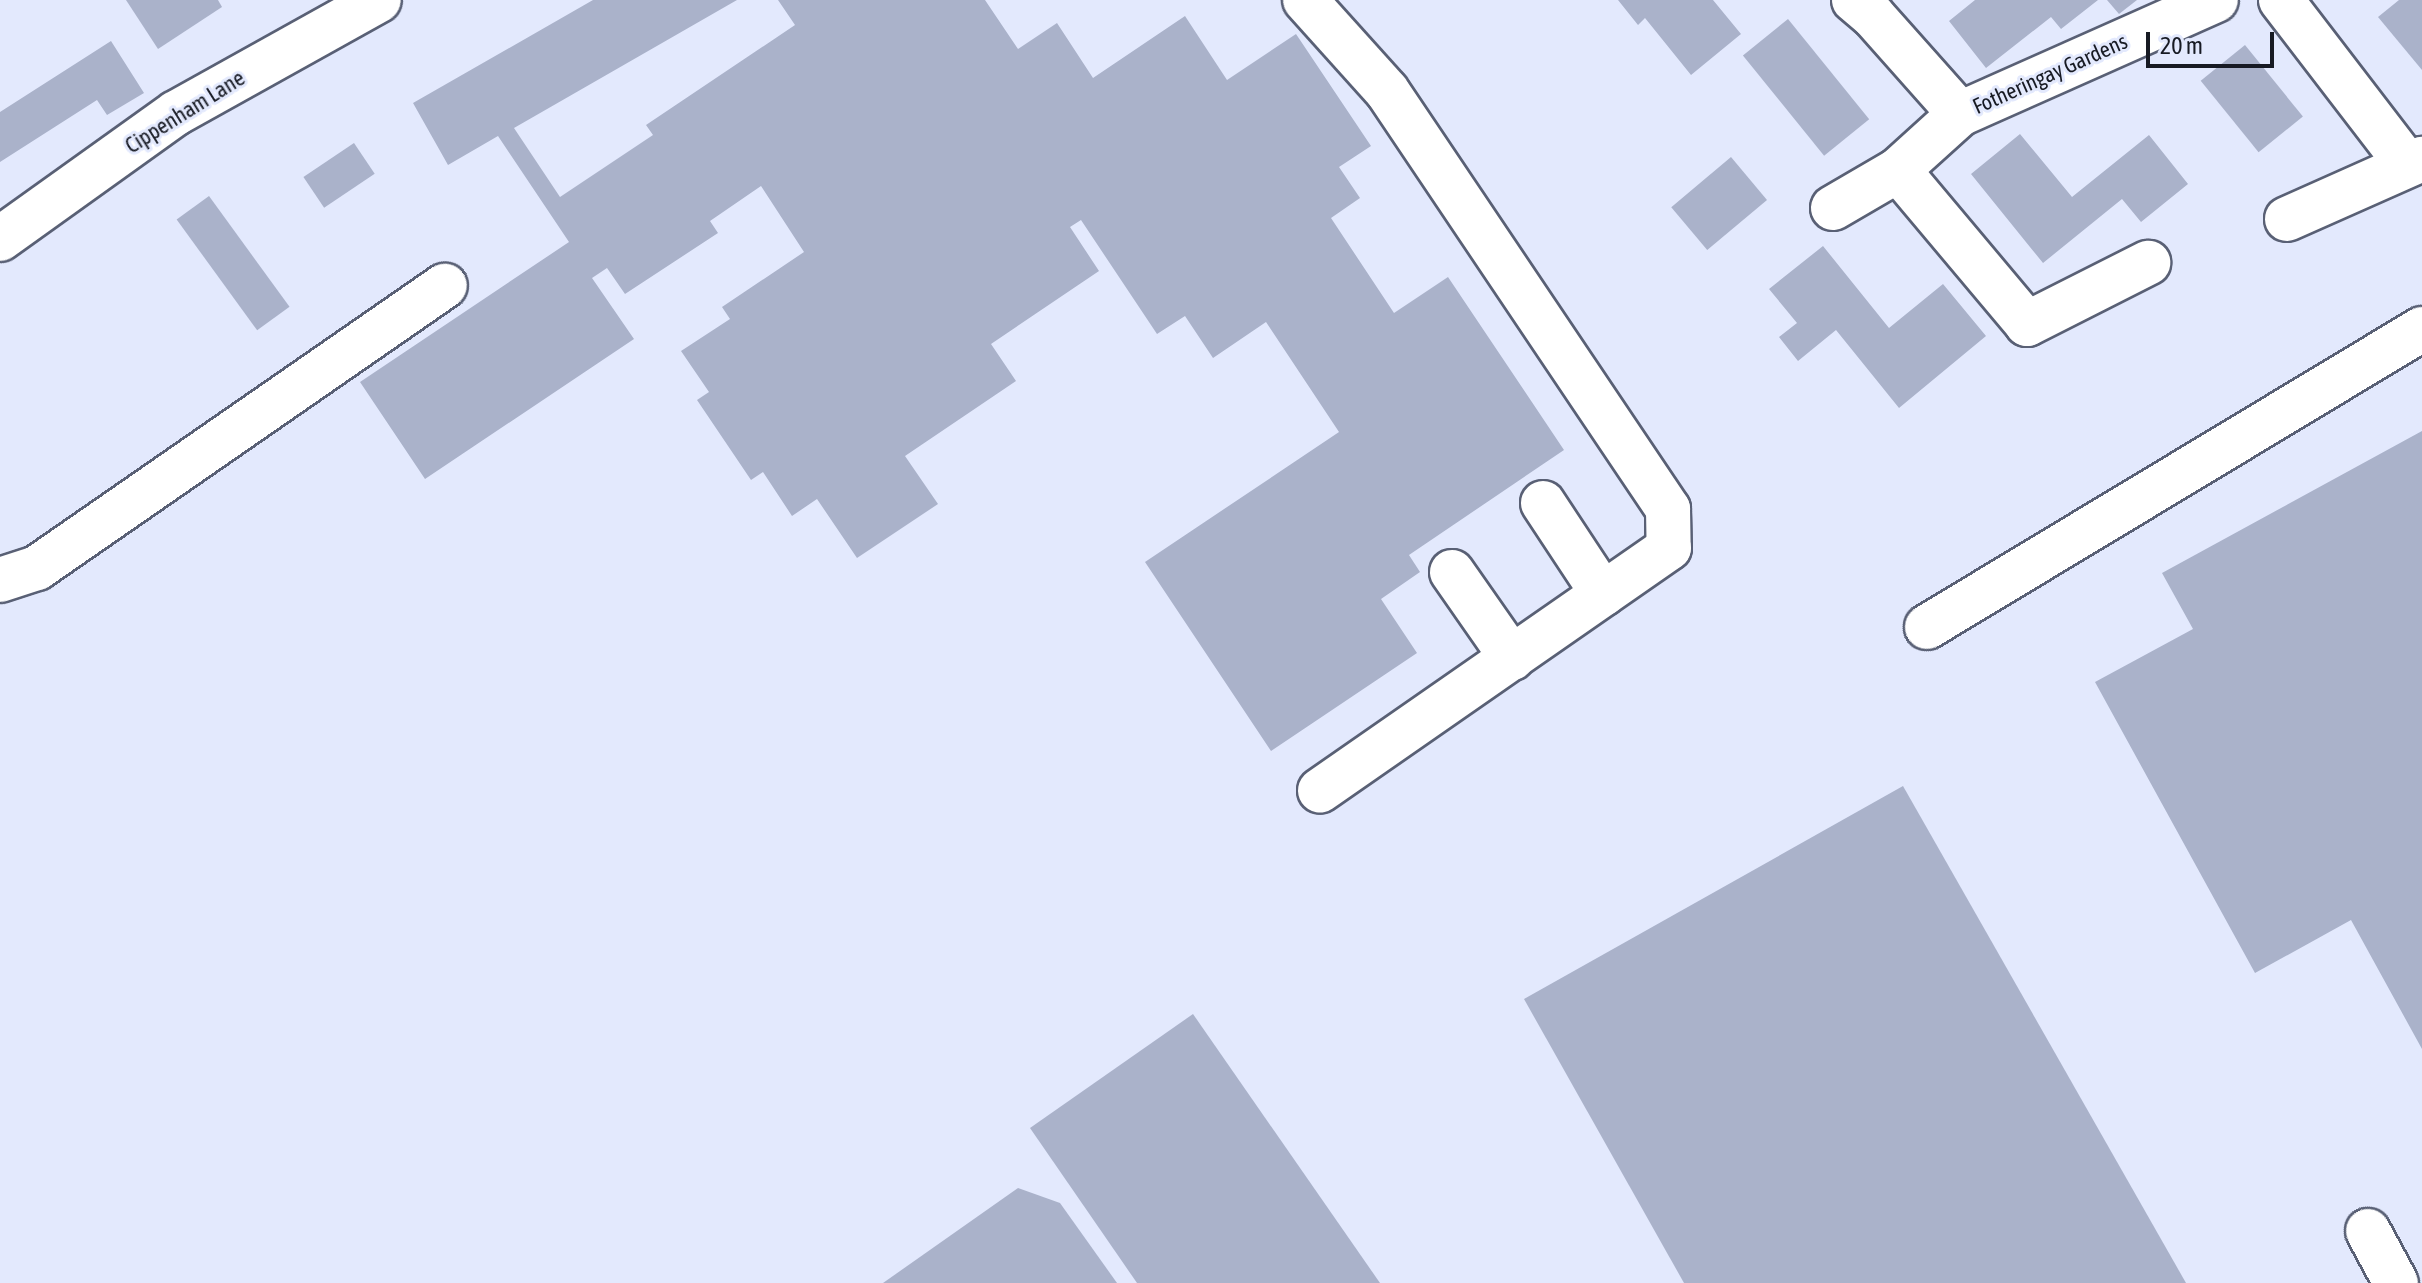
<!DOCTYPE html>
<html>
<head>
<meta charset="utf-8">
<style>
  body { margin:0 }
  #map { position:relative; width:2422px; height:1283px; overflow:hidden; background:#e3e9fd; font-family:"Asap Condensed",sans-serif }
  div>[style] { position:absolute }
  .building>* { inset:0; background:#aab2ca; transform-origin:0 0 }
  .roads { filter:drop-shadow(2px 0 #596075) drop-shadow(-2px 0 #596075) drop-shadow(0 2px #596075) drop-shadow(0 -2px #596075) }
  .minor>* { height:44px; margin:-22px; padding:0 22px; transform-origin:22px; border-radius:22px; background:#fff }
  span { translate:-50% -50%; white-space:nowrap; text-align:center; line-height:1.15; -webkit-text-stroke:6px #e3e9fd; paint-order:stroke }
  .street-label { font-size:22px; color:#171a23 }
  .scale { position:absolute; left:2146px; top:32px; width:128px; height:36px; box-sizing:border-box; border:4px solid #171a23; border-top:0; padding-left:10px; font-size:24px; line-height:28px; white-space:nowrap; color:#171a23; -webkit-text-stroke:6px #e3e9fd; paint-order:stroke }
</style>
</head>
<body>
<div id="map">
  <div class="building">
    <i style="clip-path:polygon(126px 0,218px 0,222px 7px,158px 49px)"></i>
    <i style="clip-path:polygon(593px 0,737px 0,514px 128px,560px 197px,653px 135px,646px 125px,795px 25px,778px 0,985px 0,1018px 49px,1057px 23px,1093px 78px,1185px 16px,1227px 80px,1296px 34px,1371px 146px,1339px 167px,1360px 198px,1331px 218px,1394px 313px,1448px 277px,1564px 450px,1409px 555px,1420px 572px,1381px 599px,1417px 653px,1271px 751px,1145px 562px,1339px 432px,1266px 322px,1213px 358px,1185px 316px,1157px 334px,1081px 220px,1070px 227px,1099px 271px,991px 344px,1016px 381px,905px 456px,938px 504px,857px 558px,817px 499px,792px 516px,763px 472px,751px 480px,697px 400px,709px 392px,681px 351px,730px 319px,722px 307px,804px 252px,761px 186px,710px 221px,718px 233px,625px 294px,607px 268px,592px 278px,634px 339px,425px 479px,360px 382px,569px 242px,498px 136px,448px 165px,413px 103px)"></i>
    <i style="clip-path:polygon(1618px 0,1713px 0,1741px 34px,1691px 75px,1645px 18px,1638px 25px)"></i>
    <i style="clip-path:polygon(1975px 0,2098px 0,2061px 29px,2051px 17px,1986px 68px,1949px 21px)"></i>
    <i style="clip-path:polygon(2107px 0,2137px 0,2119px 14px)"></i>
    <i style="clip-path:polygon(2399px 0,2422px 0,2422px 70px,2378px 17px)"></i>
    <i style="left:1788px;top:19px;width:129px;height:58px;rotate:51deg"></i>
    <i style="clip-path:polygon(111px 41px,144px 93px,107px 115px,97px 100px,0 162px,0 112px)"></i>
    <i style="left:2245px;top:45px;width:92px;height:57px;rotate:51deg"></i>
    <i style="clip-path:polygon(2020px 134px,2072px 197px,2149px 135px,2188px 184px,2141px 222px,2122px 199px,2043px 263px,1971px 174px)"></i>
    <i style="left:354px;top:143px;width:37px;height:61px;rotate:56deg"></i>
    <i style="left:1731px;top:157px;width:56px;height:78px;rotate:50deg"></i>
    <i style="left:209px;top:196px;width:137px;height:40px;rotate:54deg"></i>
    <i style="clip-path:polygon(1823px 246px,1889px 328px,1943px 284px,1986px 336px,1899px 408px,1836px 330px,1798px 361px,1779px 337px,1797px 323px,1769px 289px)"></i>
    <i style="clip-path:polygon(2422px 431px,2422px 1049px,2351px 920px,2255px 973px,2095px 682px,2193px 629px,2162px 573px)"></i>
    <i style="clip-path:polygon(1903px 786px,2186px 1283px,1684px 1283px,1524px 999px)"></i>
    <i style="clip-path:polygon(1193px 1014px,1380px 1283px,1137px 1283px,1030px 1128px)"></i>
    <i style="clip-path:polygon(1018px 1188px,1060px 1203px,1117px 1283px,883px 1283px)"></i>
  </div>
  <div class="roads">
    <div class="minor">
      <i style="left:1305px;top:0;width:122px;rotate:48deg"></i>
      <i style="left:1387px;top:91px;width:504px;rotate:56.09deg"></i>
      <i style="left:1668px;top:509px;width:39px;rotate:89deg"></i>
      <i style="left:1669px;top:548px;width:425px;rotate:145.2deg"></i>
      <i style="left:1854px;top:0;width:25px;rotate:40deg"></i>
      <i style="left:1873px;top:16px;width:131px;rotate:48.4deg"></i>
      <i style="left:2281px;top:0;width:205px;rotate:52.5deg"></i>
      <i style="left:1898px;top:170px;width:201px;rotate:50deg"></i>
      <i style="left:2027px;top:324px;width:136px;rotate:-26.8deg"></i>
      <i style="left:1833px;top:208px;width:75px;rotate:-30.3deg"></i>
      <i style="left:1898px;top:170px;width:84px;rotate:-42.1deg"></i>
      <i style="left:1960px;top:114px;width:280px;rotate:-24deg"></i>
      <i style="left:2287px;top:219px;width:148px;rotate:-24deg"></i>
      <i style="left:0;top:239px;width:216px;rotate:-35.6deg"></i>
      <i style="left:176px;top:113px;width:232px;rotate:-29.1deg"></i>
      <i style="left:1543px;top:503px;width:109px;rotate:56.6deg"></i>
      <i style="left:1452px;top:572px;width:105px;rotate:55.1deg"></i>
      <i style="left:0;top:580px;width:39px;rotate:-18deg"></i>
      <i style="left:37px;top:568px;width:496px;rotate:-34.7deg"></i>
      <i style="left:1927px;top:627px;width:578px;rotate:-31.05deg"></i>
      <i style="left:2368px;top:1231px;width:59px;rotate:61.7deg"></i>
    </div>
  </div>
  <div class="street-label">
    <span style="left:2050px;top:74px;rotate:-24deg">Fotheringay Gardens</span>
    <span style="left:185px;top:112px;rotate:-32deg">Cippenham Lane</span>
  </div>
  <div class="scale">20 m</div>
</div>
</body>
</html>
